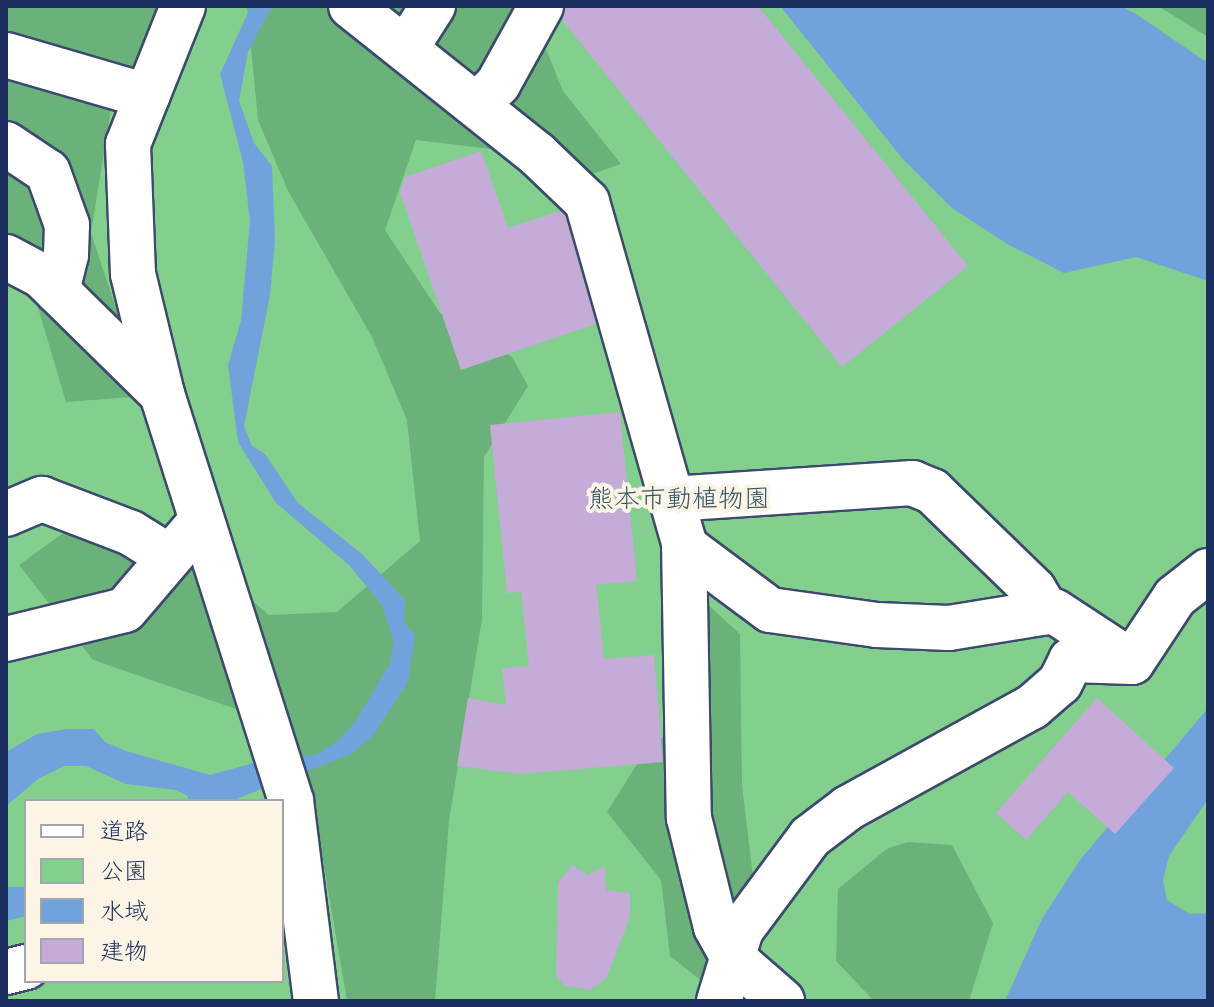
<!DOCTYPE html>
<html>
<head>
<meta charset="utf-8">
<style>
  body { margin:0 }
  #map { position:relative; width:1214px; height:1007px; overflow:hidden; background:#f6e5cb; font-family:Dekko,"Klee One",sans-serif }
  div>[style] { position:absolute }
  .green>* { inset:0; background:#83d08e }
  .forest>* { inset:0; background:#6ab279 }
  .water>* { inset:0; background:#71a2db }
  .building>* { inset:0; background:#c4abd8 }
  .roads { filter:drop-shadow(2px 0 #3c4a6e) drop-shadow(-2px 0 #3c4a6e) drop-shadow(0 2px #3c4a6e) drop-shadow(0 -2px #3c4a6e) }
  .minor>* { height:44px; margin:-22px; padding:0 22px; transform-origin:22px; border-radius:22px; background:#fff }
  span { translate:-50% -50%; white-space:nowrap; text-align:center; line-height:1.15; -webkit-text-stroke:8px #fcf5e5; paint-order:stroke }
  .park-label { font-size:26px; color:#35576a }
  .frame { position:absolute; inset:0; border:8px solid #1b2f5e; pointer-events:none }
  .legend { position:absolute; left:24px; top:799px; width:260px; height:184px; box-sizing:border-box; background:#fcf5e5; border:2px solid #a2a6af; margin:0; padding:10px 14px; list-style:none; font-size:24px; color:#1b2f5e }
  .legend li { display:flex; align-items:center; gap:16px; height:40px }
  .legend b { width:40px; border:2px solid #a2a6af }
</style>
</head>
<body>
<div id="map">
  <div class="green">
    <i style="clip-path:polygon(evenodd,6px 6px,1208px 6px,1208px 1001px,6px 1001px,6px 6px,26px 801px,282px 801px,282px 981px,26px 981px,26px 801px)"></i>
  </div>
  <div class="forest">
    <i style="clip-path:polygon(6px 6px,161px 6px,138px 83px,112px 103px,91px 233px,145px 396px,66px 402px,34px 294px,6px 263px)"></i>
    <i style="clip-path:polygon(247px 6px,538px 6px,531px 12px,563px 91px,621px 164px,569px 182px,491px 149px,416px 140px,385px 230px,440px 313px,512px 357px,528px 386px,484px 457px,482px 619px,449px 821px,435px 1001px,347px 1001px,311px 791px,242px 711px,93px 660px,19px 565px,84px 518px,161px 524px,269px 615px,337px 612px,420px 541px,407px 420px,372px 337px,288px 191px,258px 120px)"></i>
    <i style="clip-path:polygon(1158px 6px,1208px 6px,1208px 37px)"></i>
    <i style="clip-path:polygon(703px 600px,740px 634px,742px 785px,761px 943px,723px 998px,670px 956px,661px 880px,607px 812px,637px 764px,680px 719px)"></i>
    <i style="clip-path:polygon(908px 842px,952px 845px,993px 923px,969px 1001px,874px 1001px,836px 961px,838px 889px,888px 848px)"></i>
  </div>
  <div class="water">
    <i style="clip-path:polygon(251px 6px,272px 6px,248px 52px,239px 101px,254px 143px,272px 166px,275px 241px,270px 295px,244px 426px,252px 446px,265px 454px,298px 503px,362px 554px,405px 600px,404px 622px,415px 635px,408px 682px,372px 737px,351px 754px,231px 801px,187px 801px,188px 796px,176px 790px,126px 784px,86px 766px,64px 766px,38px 779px,6px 806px,6px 752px,37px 734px,67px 729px,94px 729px,105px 742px,126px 751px,210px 775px,261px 761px,315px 755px,338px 741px,356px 721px,390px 663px,394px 641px,381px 604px,349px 565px,276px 503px,238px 442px,228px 365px,241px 321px,250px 221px,243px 162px,220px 74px)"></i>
    <i style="clip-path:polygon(780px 6px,1121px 6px,1136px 14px,1208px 63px,1208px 281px,1136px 257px,1064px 273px,1009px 245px,952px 208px,902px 158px)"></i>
    <i style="clip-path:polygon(1208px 708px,1208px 799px,1169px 856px,1163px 880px,1167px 900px,1190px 914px,1208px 913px,1208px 1001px,1005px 1001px,1042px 919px,1080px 860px)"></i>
    <i style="clip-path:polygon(6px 887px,26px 887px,26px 916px,6px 921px)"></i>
  </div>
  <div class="building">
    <i style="clip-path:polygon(566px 6px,758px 6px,968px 266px,842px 367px,562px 20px)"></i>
    <i style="clip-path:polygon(481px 151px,508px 228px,560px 211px,565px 215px,596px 324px,461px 370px,400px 192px,405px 177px)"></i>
    <i style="clip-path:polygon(620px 412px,637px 581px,596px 585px,604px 659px,654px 655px,663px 762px,521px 774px,457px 766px,468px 698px,506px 705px,502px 668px,529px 666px,521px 592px,507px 593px,490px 425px)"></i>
    <i style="clip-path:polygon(1097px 698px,1174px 768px,1115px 834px,1068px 792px,1026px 840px,996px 813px)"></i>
    <i style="clip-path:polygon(572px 865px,588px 875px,605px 866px,606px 890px,630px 893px,630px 917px,606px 979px,590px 990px,565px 986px,556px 976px,558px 883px)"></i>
  </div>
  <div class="roads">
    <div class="minor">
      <i style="left:183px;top:6px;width:149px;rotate:111.7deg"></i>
      <i style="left:128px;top:144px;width:130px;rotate:87.8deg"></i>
      <i style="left:133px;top:274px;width:123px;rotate:76.4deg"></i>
      <i style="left:162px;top:394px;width:427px;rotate:72.4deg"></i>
      <i style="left:291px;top:801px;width:202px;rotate:82.9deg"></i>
      <i style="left:351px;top:6px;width:238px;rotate:38.5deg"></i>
      <i style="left:537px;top:154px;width:69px;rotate:43.8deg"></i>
      <i style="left:587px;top:202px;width:354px;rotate:74.1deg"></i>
      <i style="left:684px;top:542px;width:276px;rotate:89deg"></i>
      <i style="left:689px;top:818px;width:112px;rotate:76.1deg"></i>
      <i style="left:716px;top:927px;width:37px;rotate:61deg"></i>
      <i style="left:734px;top:959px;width:64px;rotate:41.2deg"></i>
      <i style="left:406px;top:48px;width:50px;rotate:-57.3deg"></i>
      <i style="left:6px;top:55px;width:147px;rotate:16.2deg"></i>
      <i style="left:477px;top:105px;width:30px;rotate:-45deg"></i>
      <i style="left:498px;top:84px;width:89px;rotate:-61.1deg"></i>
      <i style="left:6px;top:144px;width:50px;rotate:33.7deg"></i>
      <i style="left:48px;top:172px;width:56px;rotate:70.3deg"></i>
      <i style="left:67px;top:225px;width:30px;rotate:92deg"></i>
      <i style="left:66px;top:255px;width:37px;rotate:104deg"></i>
      <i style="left:6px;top:257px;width:41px;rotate:27.8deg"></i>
      <i style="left:42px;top:276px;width:168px;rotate:44.5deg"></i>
      <i style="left:671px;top:499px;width:242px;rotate:-3.8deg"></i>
      <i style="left:912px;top:483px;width:22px;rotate:22deg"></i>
      <i style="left:932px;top:491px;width:142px;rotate:44.1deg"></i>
      <i style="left:1034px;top:590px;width:26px;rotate:59deg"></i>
      <i style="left:6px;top:514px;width:39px;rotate:-23deg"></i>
      <i style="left:42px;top:499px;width:95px;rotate:20.9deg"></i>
      <i style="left:131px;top:533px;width:44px;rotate:31.9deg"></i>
      <i style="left:684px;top:546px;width:107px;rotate:36.7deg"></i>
      <i style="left:770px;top:610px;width:108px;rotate:8deg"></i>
      <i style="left:877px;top:625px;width:72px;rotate:2.4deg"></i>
      <i style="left:949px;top:628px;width:106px;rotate:-9.2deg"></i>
      <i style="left:1054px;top:611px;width:93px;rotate:33.2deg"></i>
      <i style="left:1132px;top:662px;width:78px;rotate:-56.5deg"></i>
      <i style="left:1175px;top:597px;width:42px;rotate:-38.2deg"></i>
      <i style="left:6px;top:639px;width:122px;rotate:-13.7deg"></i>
      <i style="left:125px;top:610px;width:117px;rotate:-49.5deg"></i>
      <i style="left:6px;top:972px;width:21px;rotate:-14deg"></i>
      <i style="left:719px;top:1001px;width:74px;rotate:-72.8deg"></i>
      <i style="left:741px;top:930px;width:116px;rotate:-53.4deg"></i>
      <i style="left:810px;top:837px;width:48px;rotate:-37.3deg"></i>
      <i style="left:848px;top:808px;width:210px;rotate:-28.8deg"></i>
      <i style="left:1032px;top:707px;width:37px;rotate:-41deg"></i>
      <i style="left:1060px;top:683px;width:25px;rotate:-64deg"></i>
      <i style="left:1071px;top:660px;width:61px;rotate:1.9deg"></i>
    </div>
  </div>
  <div class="park-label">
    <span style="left:679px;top:502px">熊本市動植物園</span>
  </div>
  <div class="frame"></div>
  <ul class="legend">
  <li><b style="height:10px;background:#fff"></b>道路</li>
  <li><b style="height:22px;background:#83d08e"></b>公園</li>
  <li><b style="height:22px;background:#71a2db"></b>水域</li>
  <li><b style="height:22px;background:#c4abd8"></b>建物</li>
  </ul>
</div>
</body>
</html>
